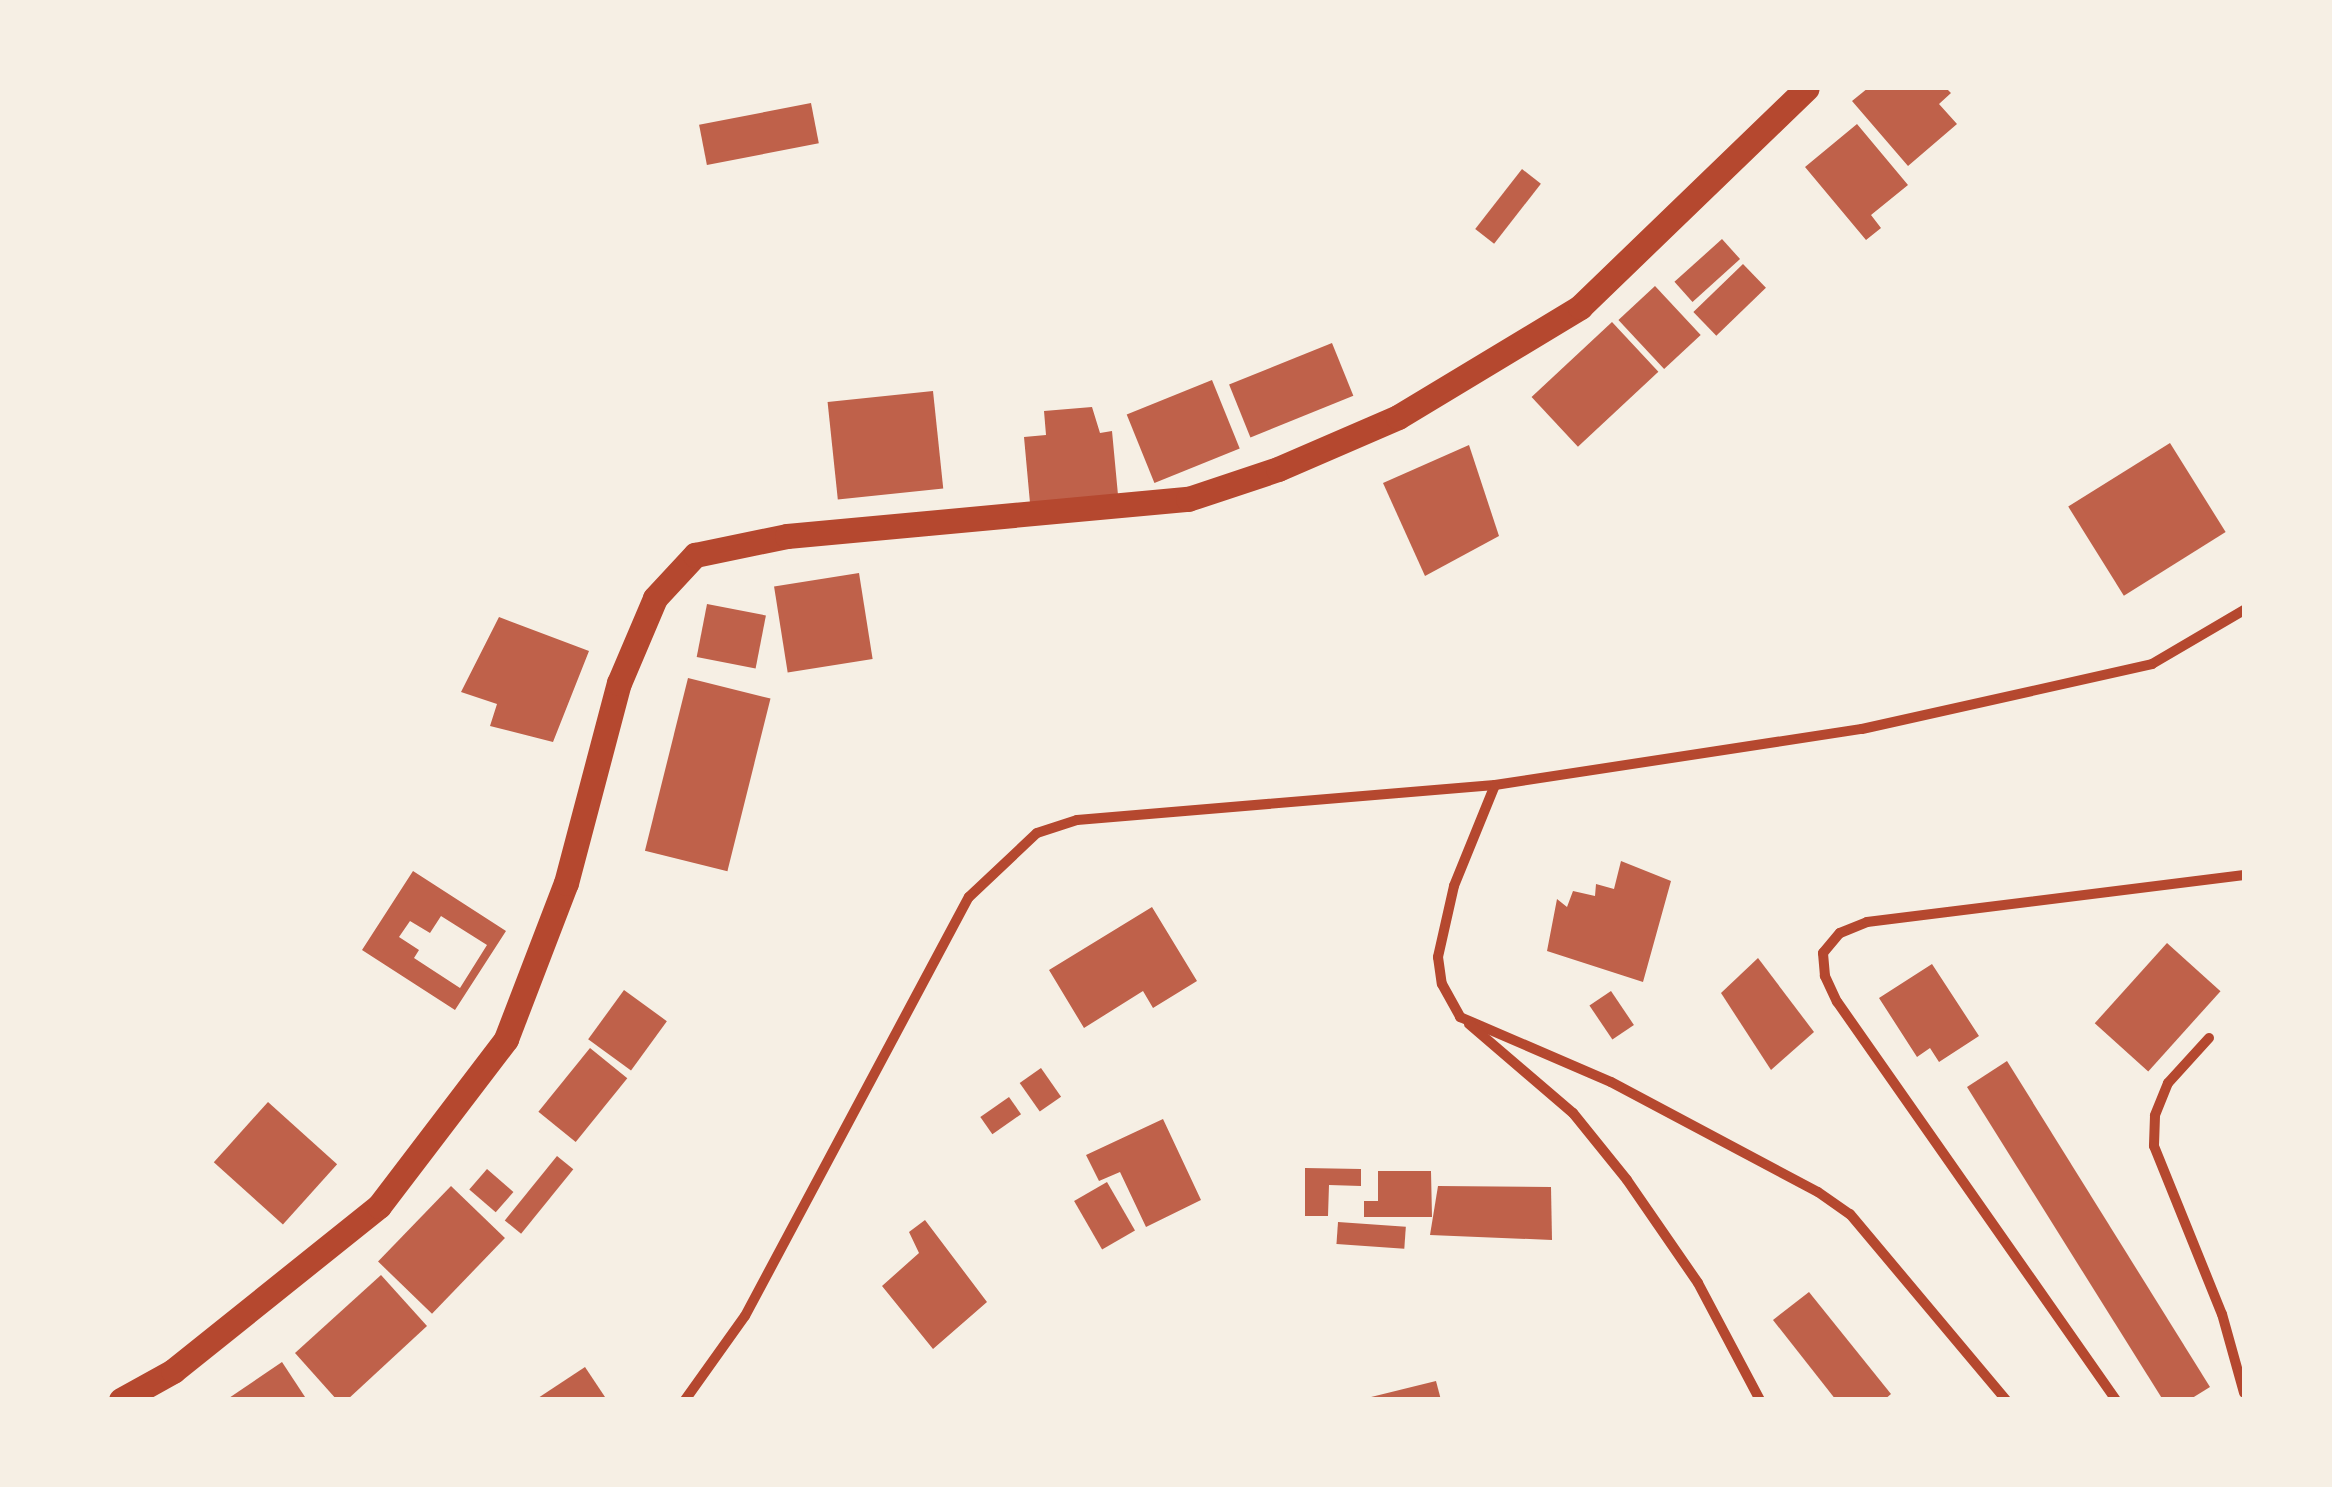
<!DOCTYPE html>
<html>
<head>
<meta charset="utf-8">
<style>
  body { margin:0 }
  #map { position:relative; width:2332px; height:1487px; overflow:hidden; background:#f6efe4; font-family:Roboto,sans-serif }
  div>[style] { position:absolute }
  .building>* { inset:0; background:#bf614a; transform-origin:0 0 }
  .minor>* { height:10px; margin:-5px; padding:0 5px; transform-origin:5px; border-radius:5px; background:#b5482f }
  .primary>* { height:25px; margin:-12.5px; padding:0 12.5px; transform-origin:12.5px; border-radius:12.5px; background:#b5482f }
  span { translate:-50% -50%; white-space:nowrap; text-align:center; line-height:1.15; -webkit-text-stroke:10px #f6efe4; paint-order:stroke }
  .frame { position:absolute; inset:0; border:90px solid #f6efe4; pointer-events:none }
</style>
</head>
<body>
<div id="map">
  <div class="building">
    <i style="clip-path:polygon(1868px 88px,1946px 88px,1951px 93px,1939px 104px,1957px 124px,1908px 166px,1852px 101px)"></i>
    <i style="left:811px;top:103px;width:41px;height:114px;rotate:79deg"></i>
    <i style="clip-path:polygon(1857px 124px,1908px 185px,1871px 215px,1881px 228px,1866px 240px,1805px 167px)"></i>
    <i style="left:1522px;top:169px;width:24px;height:76px;rotate:38deg"></i>
    <i style="left:1722px;top:239px;width:27px;height:64px;rotate:48deg"></i>
    <i style="left:1743px;top:264px;width:33px;height:69px;rotate:46deg"></i>
    <i style="left:1655px;top:286px;width:67px;height:50px;rotate:47deg"></i>
    <i style="left:1612px;top:322px;width:68px;height:110px;rotate:47deg"></i>
    <i style="left:1332px;top:343px;width:57px;height:111px;rotate:68deg"></i>
    <i style="left:1212px;top:380px;width:74px;height:92px;rotate:68deg"></i>
    <i style="left:933px;top:391px;width:98px;height:106px;rotate:84deg"></i>
    <i style="clip-path:polygon(1092px 407px,1100px 433px,1112px 431px,1118px 495px,1030px 503px,1024px 437px,1046px 435px,1044px 411px)"></i>
    <i style="left:2170px;top:443px;width:105px;height:120px;rotate:58deg"></i>
    <i style="clip-path:polygon(1469px 445px,1499px 536px,1425px 576px,1383px 483px)"></i>
    <i style="left:859px;top:573px;width:87px;height:86px;rotate:81deg"></i>
    <i style="left:707px;top:604px;width:60px;height:54px;rotate:11deg"></i>
    <i style="clip-path:polygon(499px 617px,589px 651px,553px 742px,490px 726px,497px 704px,461px 692px)"></i>
    <i style="left:688px;top:678px;width:85px;height:178px;rotate:14deg"></i>
    <i style="clip-path:polygon(1621px 861px,1671px 881px,1643px 982px,1547px 951px,1557px 899px,1567px 907px,1573px 891px,1595px 896px,1596px 884px,1614px 889px)"></i>
    <i style="clip-path:polygon(evenodd,413px 871px,506px 931px,455px 1010px,362px 950px,413px 871px,441px 916px,487px 945px,460px 988px,414px 958px,419px 950px,399px 937px,410px 921px,430px 933px,441px 916px)"></i>
    <i style="clip-path:polygon(1152px 907px,1197px 981px,1153px 1008px,1143px 991px,1084px 1028px,1049px 970px)"></i>
    <i style="left:2167px;top:943px;width:72px;height:108px;rotate:42deg"></i>
    <i style="clip-path:polygon(1758px 958px,1814px 1032px,1771px 1070px,1721px 993px)"></i>
    <i style="clip-path:polygon(1932px 964px,1979px 1036px,1939px 1062px,1930px 1048px,1917px 1057px,1879px 998px)"></i>
    <i style="left:624px;top:990px;width:53px;height:61px;rotate:36deg"></i>
    <i style="left:1611px;top:991px;width:41px;height:26px;rotate:56deg"></i>
    <i style="left:590px;top:1048px;width:48px;height:82px;rotate:39deg"></i>
    <i style="clip-path:polygon(2007px 1061px,2210px 1387px,2189px 1400px,2163px 1400px,1967px 1087px)"></i>
    <i style="left:1041px;top:1068px;width:35px;height:26px;rotate:55deg"></i>
    <i style="left:1009px;top:1097px;width:21px;height:35px;rotate:55deg"></i>
    <i style="left:268px;top:1102px;width:93px;height:81px;rotate:42deg"></i>
    <i style="clip-path:polygon(1163px 1119px,1201px 1200px,1146px 1227px,1120px 1172px,1099px 1181px,1086px 1155px)"></i>
    <i style="left:557px;top:1156px;width:21px;height:83px;rotate:39deg"></i>
    <i style="clip-path:polygon(1305px 1168px,1361px 1169px,1361px 1186px,1329px 1185px,1328px 1216px,1305px 1216px)"></i>
    <i style="left:487px;top:1169px;width:35px;height:27px;rotate:41deg"></i>
    <i style="clip-path:polygon(1378px 1171px,1431px 1171px,1432px 1217px,1364px 1217px,1364px 1201px,1378px 1201px)"></i>
    <i style="left:1107px;top:1182px;width:56px;height:38px;rotate:60deg"></i>
    <i style="left:451px;top:1186px;width:75px;height:105px;rotate:44deg"></i>
    <i style="clip-path:polygon(1438px 1186px,1551px 1187px,1552px 1240px,1430px 1235px)"></i>
    <i style="clip-path:polygon(925px 1220px,987px 1302px,933px 1349px,882px 1286px,919px 1253px,909px 1232px)"></i>
    <i style="left:1338px;top:1222px;width:68px;height:22px;rotate:4deg"></i>
    <i style="clip-path:polygon(381px 1275px,427px 1326px,347px 1400px,337px 1400px,295px 1353px)"></i>
    <i style="clip-path:polygon(1809px 1292px,1891px 1394px,1884px 1400px,1836px 1400px,1773px 1320px)"></i>
    <i style="clip-path:polygon(282px 1362px,307px 1400px,226px 1400px)"></i>
    <i style="clip-path:polygon(585px 1367px,607px 1400px,535px 1400px)"></i>
    <i style="clip-path:polygon(1436px 1381px,1441px 1400px,1367px 1400px,1367px 1398px)"></i>
  </div>
  <div class="minor">
    <i style="left:1495px;top:785px;width:109px;rotate:112.1deg"></i>
    <i style="left:1454px;top:886px;width:73px;rotate:102.7deg"></i>
    <i style="left:1438px;top:957px;width:27px;rotate:82deg"></i>
    <i style="left:1442px;top:984px;width:38px;rotate:61deg"></i>
    <i style="left:1460px;top:1017px;width:164px;rotate:23.3deg"></i>
    <i style="left:1611px;top:1082px;width:234px;rotate:28deg"></i>
    <i style="left:1818px;top:1192px;width:39px;rotate:35deg"></i>
    <i style="left:1850px;top:1214px;width:243px;rotate:50deg"></i>
    <i style="left:1469px;top:1024px;width:137px;rotate:40.6deg"></i>
    <i style="left:1573px;top:1113px;width:86px;rotate:51.1deg"></i>
    <i style="left:1627px;top:1180px;width:125px;rotate:55.4deg"></i>
    <i style="left:1698px;top:1283px;width:132px;rotate:62.1deg"></i>
    <i style="left:2209px;top:1038px;width:61px;rotate:132.3deg"></i>
    <i style="left:2168px;top:1083px;width:35px;rotate:112deg"></i>
    <i style="left:2155px;top:1116px;width:30px;rotate:92deg"></i>
    <i style="left:2154px;top:1146px;width:181px;rotate:68deg"></i>
    <i style="left:2222px;top:1314px;width:82px;rotate:74.4deg"></i>
    <i style="left:685px;top:1400px;width:103px;rotate:-54.5deg"></i>
    <i style="left:745px;top:1316px;width:475px;rotate:-61.9deg"></i>
    <i style="left:969px;top:897px;width:93px;rotate:-43.3deg"></i>
    <i style="left:1037px;top:833px;width:42px;rotate:-18deg"></i>
    <i style="left:1077px;top:820px;width:419px;rotate:-4.8deg"></i>
    <i style="left:1495px;top:785px;width:371px;rotate:-8.7deg"></i>
    <i style="left:1862px;top:729px;width:297px;rotate:-12.6deg"></i>
    <i style="left:2152px;top:664px;width:107px;rotate:-30.4deg"></i>
    <i style="left:2116px;top:1400px;width:486px;rotate:-125deg"></i>
    <i style="left:1837px;top:1002px;width:29px;rotate:-115deg"></i>
    <i style="left:1825px;top:976px;width:23px;rotate:-95deg"></i>
    <i style="left:1823px;top:953px;width:26px;rotate:-50deg"></i>
    <i style="left:1840px;top:933px;width:29px;rotate:-22deg"></i>
    <i style="left:1867px;top:922px;width:380px;rotate:-7.1deg"></i>
  </div>
  <div class="primary">
    <i style="left:121px;top:1400px;width:60px;rotate:-29.1deg"></i>
    <i style="left:173px;top:1371px;width:264px;rotate:-38.7deg"></i>
    <i style="left:379px;top:1206px;width:210px;rotate:-52.7deg"></i>
    <i style="left:506px;top:1039px;width:167px;rotate:-69deg"></i>
    <i style="left:566px;top:883px;width:207px;rotate:-75.2deg"></i>
    <i style="left:619px;top:683px;width:92px;rotate:-67deg"></i>
    <i style="left:655px;top:598px;width:59px;rotate:-47.1deg"></i>
    <i style="left:695px;top:555px;width:94px;rotate:-11.7deg"></i>
    <i style="left:787px;top:536px;width:403px;rotate:-5.3deg"></i>
    <i style="left:1188px;top:499px;width:95px;rotate:-18.4deg"></i>
    <i style="left:1278px;top:469px;width:131px;rotate:-23.4deg"></i>
    <i style="left:1398px;top:417px;width:213px;rotate:-31.1deg"></i>
    <i style="left:1580px;top:307px;width:315px;rotate:-44deg"></i>
  </div>
  <div class="frame"></div>
</div>
</body>
</html>
